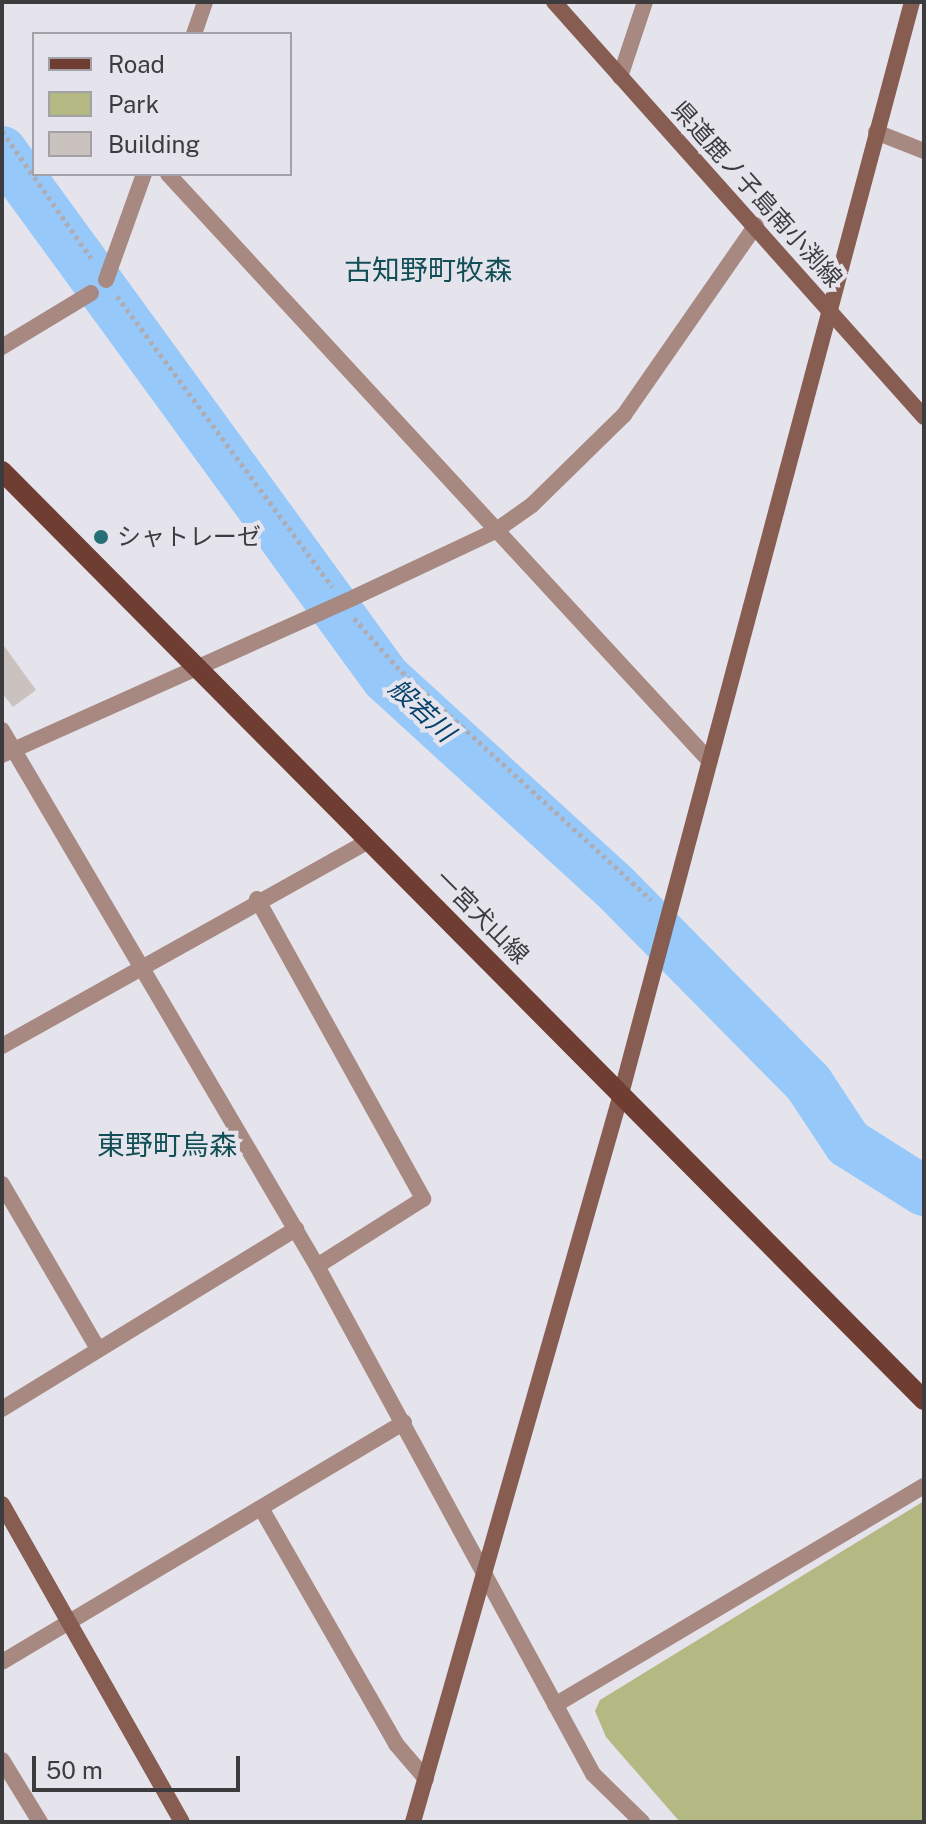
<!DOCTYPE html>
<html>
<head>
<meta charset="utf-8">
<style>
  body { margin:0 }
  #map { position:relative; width:926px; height:1824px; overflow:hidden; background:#e5e4ed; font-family:"Public Sans","Noto Sans JP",sans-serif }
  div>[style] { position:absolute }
  .green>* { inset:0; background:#b4b882 }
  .river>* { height:50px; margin:-25px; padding:0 25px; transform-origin:25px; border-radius:25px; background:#96c8f9 }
  .building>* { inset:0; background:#cac2be }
  .path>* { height:5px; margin-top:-2.5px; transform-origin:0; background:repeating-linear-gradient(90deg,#aeadb5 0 4px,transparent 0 8px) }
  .street>* { height:16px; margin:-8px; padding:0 8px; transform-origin:8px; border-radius:8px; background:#a88981 }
  .secondary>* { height:16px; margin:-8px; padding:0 8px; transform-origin:8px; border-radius:8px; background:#875d52 }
  .primary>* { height:20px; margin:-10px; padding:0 10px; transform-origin:10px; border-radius:10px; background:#6f3d31 }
  .dots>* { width:22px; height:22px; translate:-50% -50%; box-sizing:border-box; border:4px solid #e5e4ed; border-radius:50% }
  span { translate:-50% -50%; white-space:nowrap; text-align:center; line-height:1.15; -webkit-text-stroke:8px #e5e4ed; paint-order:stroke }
  .street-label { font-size:24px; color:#3c3c3f }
  .poi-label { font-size:24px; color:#3c3c3f }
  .left { translate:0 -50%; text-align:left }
  .water-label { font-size:26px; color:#06406c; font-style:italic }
  .quarter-label { font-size:28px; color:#114e55 }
  .frame { position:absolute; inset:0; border:4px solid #3c3c3f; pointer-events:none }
  .legend { position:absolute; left:32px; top:32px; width:260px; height:144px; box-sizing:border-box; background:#e5e4ed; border:2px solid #a1a1a7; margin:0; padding:10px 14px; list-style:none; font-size:24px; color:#3c3c3f }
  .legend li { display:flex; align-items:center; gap:16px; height:40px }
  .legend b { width:40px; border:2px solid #a1a1a7 }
  .scale { position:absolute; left:32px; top:1756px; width:208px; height:36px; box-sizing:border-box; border:4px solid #3c3c3f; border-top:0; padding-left:10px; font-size:24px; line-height:28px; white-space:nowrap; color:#3c3c3f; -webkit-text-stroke:6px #e5e4ed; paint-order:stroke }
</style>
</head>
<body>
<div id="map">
  <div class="green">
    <i style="clip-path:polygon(924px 1501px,924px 1822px,680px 1822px,606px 1737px,595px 1711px,600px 1700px)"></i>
  </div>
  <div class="river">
    <i style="left:2px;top:151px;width:652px;rotate:53.92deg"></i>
    <i style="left:386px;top:678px;width:310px;rotate:42.4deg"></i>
    <i style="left:615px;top:887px;width:276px;rotate:45.4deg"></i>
    <i style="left:809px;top:1084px;width:71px;rotate:56.5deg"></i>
    <i style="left:848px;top:1143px;width:90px;rotate:32.3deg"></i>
  </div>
  <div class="building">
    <i style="clip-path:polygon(2px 643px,36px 690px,13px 707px,2px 693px)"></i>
  </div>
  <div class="path">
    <i style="left:2px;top:131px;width:155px;rotate:55deg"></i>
    <i style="left:117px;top:296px;width:362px;rotate:53.5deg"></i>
    <i style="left:354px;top:618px;width:64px;rotate:48.8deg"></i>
    <i style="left:396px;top:666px;width:346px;rotate:42.5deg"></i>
  </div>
  <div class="street">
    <i style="left:194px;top:34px;width:34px;rotate:-71deg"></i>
    <i style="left:620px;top:77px;width:79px;rotate:-71.6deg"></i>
    <i style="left:876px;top:132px;width:52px;rotate:21.6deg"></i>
    <i style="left:168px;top:174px;width:793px;rotate:47.3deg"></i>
    <i style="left:106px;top:280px;width:113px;rotate:-70.3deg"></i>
    <i style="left:2px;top:347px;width:104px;rotate:-31.2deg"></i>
    <i style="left:2px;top:730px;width:622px;rotate:59.56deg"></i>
    <i style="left:317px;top:1266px;width:578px;rotate:61.48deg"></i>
    <i style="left:593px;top:1774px;width:69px;rotate:44.4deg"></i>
    <i style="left:2px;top:755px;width:387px;rotate:-24.1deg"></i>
    <i style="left:355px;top:597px;width:155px;rotate:-25.2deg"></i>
    <i style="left:495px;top:531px;width:45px;rotate:-35.1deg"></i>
    <i style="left:532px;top:505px;width:129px;rotate:-44.4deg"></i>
    <i style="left:624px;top:415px;width:231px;rotate:-55.2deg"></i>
    <i style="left:257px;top:899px;width:343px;rotate:61deg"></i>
    <i style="left:423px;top:1199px;width:125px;rotate:147.7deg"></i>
    <i style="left:2px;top:1046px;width:420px;rotate:-29.2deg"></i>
    <i style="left:2px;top:1184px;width:191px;rotate:59.8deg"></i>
    <i style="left:2px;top:1409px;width:345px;rotate:-31.5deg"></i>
    <i style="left:261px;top:1508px;width:272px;rotate:60.2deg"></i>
    <i style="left:396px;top:1744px;width:46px;rotate:49.4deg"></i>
    <i style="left:2px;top:1662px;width:468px;rotate:-30.8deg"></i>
    <i style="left:555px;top:1705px;width:429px;rotate:-30.7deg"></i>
    <i style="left:2px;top:1760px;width:73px;rotate:58.5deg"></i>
  </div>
  <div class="secondary">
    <i style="left:554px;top:2px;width:556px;rotate:48.28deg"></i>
    <i style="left:2px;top:1504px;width:365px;rotate:60.5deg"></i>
    <i style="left:413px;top:1822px;width:757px;rotate:-74.05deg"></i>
    <i style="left:621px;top:1094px;width:1130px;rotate:-75.08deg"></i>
  </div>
  <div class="primary">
    <i style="left:2px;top:471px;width:1309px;rotate:45.22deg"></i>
  </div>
  <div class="dots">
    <i style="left:101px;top:537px;background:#256f77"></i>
  </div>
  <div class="street-label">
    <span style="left:757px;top:194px;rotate:48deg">県道鹿ノ子島南小渕線</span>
    <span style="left:482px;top:917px;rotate:45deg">一宮犬山線</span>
  </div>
  <div class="poi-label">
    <span class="left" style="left:117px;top:537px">シャトレーゼ</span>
  </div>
  <div class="water-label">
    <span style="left:422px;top:710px;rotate:43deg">般若川</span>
  </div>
  <div class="quarter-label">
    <span style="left:428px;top:270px">古知野町牧森</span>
    <span style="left:167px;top:1145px">東野町烏森</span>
  </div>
  <div class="frame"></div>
  <ul class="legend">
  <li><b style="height:10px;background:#6f3d31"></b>Road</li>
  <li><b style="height:22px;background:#b4b882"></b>Park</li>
  <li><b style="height:22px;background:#cac2be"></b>Building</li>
  </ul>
  <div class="scale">50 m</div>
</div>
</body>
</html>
